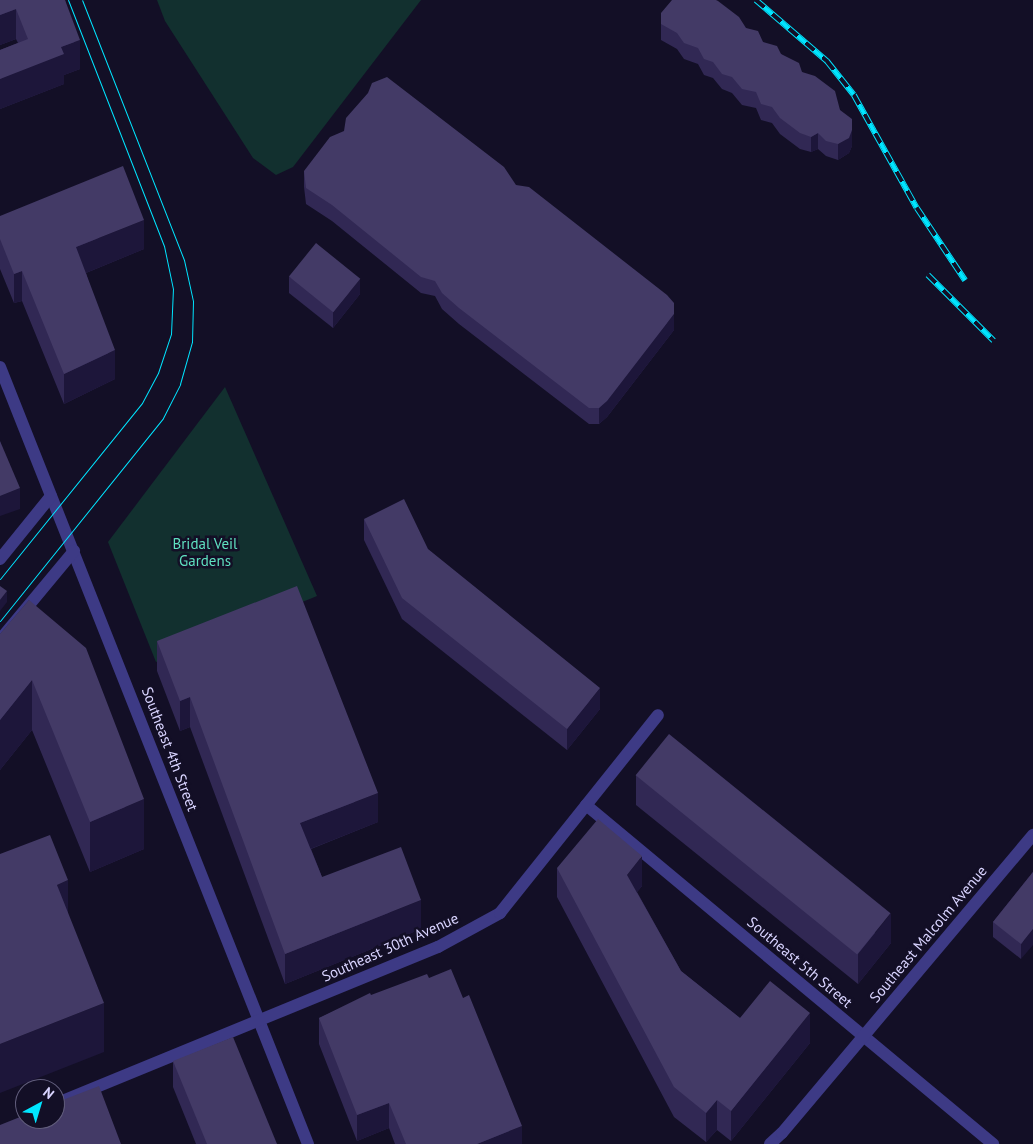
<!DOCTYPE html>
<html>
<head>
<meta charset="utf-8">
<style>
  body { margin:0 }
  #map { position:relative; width:1033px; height:1144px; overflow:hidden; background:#130f26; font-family:"PT Sans",sans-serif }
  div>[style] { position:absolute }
  .green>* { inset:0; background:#12302f }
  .street>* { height:12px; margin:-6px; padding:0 6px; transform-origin:6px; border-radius:6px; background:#3d3a85 }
  .tram>* { height:1px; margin:-0.5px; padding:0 0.5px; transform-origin:0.5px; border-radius:0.5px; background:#00e5ff }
  .rail>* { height:5.5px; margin-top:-2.75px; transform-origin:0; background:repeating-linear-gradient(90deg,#130f26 0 11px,#00e5ff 0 22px); box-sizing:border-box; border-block:1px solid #00e5ff }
  .wall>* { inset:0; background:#312854 }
  .shaded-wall>* { inset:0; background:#1d163a }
  .building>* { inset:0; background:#433a66; transform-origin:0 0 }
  span { translate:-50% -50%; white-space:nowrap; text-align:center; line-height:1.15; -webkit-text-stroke:5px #130f26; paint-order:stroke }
  .park-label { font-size:15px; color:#5fe0c0 }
  .street-label { font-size:15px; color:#d9d4ff }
  .north { position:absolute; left:15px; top:1079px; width:50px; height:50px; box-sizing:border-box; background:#130f26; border:1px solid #625e7d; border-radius:50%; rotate:39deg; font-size:14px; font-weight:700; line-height:20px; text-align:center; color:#d9d4ff }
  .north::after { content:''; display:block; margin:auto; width:18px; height:22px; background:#00e5ff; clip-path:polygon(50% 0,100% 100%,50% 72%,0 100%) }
</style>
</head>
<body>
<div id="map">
  <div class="green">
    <i style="clip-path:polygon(157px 0,421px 0,293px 167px,276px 175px,253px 158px,165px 21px)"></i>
    <i style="clip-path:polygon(225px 387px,317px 596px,156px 662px,108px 542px)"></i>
  </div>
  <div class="street">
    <i style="left:0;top:367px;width:836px;rotate:68.38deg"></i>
    <i style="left:0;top:559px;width:81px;rotate:-51deg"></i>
    <i style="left:0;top:640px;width:116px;rotate:-50.3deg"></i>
    <i style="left:586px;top:805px;width:530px;rotate:39.79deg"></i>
    <i style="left:55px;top:1104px;width:414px;rotate:-22.3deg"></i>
    <i style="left:438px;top:947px;width:71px;rotate:-28.7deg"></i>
    <i style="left:500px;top:913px;width:253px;rotate:-51.4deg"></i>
    <i style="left:770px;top:1144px;width:16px;rotate:-43deg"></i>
    <i style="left:782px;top:1133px;width:390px;rotate:-49.9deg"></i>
  </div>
  <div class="tram">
    <i style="left:0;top:579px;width:226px;rotate:-51.1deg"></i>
    <i style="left:142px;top:403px;width:34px;rotate:-62deg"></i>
    <i style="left:158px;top:373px;width:41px;rotate:-71.6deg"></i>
    <i style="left:171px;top:334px;width:45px;rotate:-87.5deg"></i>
    <i style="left:173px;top:289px;width:44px;rotate:-101.8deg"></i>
    <i style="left:164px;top:246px;width:264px;rotate:-111.3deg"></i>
    <i style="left:0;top:621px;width:260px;rotate:-51.2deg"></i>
    <i style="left:163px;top:418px;width:38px;rotate:-63deg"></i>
    <i style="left:180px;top:384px;width:44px;rotate:-74.1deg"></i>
    <i style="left:192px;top:342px;width:41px;rotate:-88.6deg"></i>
    <i style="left:193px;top:301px;width:42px;rotate:-102.4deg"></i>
    <i style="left:184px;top:260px;width:279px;rotate:-111.4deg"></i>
  </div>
  <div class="rail">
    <i style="left:756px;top:0;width:94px;rotate:40.7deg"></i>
    <i style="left:827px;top:61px;width:43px;rotate:51.5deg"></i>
    <i style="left:854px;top:95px;width:129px;rotate:60.9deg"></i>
    <i style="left:917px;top:208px;width:87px;rotate:56.3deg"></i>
    <i style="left:928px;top:275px;width:93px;rotate:45deg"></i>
  </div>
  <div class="wall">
    <i style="clip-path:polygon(0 0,65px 0,80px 69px,64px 75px,64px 84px,0 109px,0 50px,18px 43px,16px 39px,0 45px)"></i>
    <i style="clip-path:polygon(661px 13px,746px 28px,763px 42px,781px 54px,802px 72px,840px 110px,852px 146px,849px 153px,838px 160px,826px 156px,818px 149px,811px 152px,800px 149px,780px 134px,772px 123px,761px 120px,756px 108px,742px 105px,732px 93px,722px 89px,713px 78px,704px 75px,698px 64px,684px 59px,677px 49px,661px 40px)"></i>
    <i style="clip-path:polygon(304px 171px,516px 185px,674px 330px,607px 417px,599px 424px,589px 424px,459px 324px,442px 309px,435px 296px,421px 293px,332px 221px,306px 204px,304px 187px)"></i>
    <i style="clip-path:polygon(0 216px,144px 249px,86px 273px,115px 379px,64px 404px,22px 301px,14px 303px,0 269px)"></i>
    <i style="clip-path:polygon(289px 277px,360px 294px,333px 328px,289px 293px)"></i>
    <i style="clip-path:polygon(364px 519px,600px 709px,567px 750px,402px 619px,364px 540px)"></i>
    <i style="clip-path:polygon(29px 600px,144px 849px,90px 872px,32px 730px,0 770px,0 634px)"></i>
    <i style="clip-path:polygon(157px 641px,378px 822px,311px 849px,322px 877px,421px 929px,285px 984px,190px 727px,180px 731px,157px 671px)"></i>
    <i style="clip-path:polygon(636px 775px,891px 943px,858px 984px,636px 805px)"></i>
    <i style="clip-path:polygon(557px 868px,642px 886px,637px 892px,681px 971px,740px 1018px,810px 1043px,731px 1141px,717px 1130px,706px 1142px,674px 1117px,557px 897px)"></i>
    <i style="clip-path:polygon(1033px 872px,1021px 959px,993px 937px,993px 922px)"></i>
    <i style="clip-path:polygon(371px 995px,522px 1144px,395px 1144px,389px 1128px,357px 1141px,319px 1044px,319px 1018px)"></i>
    <i style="clip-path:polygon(173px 1061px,277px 1144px,196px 1144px,173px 1087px)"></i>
  </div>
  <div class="shaded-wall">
    <i style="clip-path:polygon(16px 9px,16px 39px,0 45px,0 15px)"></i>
    <i style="clip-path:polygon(80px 40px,80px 69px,64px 75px,64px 84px,0 109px,0 79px,61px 47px)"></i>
    <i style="clip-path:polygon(852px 130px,852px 146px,849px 153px,838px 160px,838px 144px)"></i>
    <i style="clip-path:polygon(818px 133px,818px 149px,811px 152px,811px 137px)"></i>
    <i style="clip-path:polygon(144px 220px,144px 249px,76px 277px,76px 247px)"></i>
    <i style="clip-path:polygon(22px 271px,22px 301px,14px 303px,14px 274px)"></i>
    <i style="clip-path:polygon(360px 279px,360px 294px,333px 328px,333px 312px)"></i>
    <i style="clip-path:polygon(674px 314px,674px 330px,607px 417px,599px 424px,599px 408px)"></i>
    <i style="clip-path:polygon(115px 350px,115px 379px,64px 404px,64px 374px)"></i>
    <i style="clip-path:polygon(20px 488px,20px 509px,0 516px,0 496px)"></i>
    <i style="clip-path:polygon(7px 591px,7px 602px,0 611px,0 600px)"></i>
    <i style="clip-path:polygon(32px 680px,32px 730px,0 770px,0 720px)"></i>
    <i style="clip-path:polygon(600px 688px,600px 709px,567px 750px,567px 729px)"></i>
    <i style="clip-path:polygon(190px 697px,190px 727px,180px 731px,180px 701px)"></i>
    <i style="clip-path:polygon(378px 793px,378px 822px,300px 853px,300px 823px)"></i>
    <i style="clip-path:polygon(144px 799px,144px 849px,90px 872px,90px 822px)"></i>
    <i style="clip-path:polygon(642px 856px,642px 886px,627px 905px,627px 875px)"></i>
    <i style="clip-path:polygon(68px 880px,68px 930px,57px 885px)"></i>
    <i style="clip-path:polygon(421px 900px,421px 929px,285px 984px,285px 954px)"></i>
    <i style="clip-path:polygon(891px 913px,891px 943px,858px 984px,858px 954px)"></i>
    <i style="clip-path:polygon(1033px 929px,1033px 945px,1021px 959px,1021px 944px)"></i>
    <i style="clip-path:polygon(104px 1003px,104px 1052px,0 1093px,0 1044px)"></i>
    <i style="clip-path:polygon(810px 1013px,810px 1043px,731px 1141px,731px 1111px)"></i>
    <i style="clip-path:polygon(717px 1100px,717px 1130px,706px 1142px,706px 1113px)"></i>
    <i style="clip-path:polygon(389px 1103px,389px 1128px,357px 1141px,357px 1115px)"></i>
    <i style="clip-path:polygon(522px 1126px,522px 1144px,477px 1144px)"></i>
  </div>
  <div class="building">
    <i style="clip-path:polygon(0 0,65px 0,80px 40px,61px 47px,64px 54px,0 79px,0 50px,28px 39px,16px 9px,0 15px)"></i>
    <i style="clip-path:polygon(672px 0,716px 0,718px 1px,739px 17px,746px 28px,758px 31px,763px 42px,777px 46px,781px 54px,799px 63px,802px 72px,815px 76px,835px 91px,840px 110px,852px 119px,852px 130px,849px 138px,838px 144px,826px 141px,818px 133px,811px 137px,800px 133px,780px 118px,772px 107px,761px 104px,756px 92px,742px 89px,732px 77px,722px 74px,713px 62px,704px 59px,698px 48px,684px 43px,677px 33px,661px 24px,661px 13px)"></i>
    <i style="clip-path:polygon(387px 77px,504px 167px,516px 185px,529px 187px,667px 295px,674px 303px,674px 314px,607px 401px,599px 408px,589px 408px,459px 308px,442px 293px,435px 281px,421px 277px,332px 205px,306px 188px,304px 171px,330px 137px,344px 131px,346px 118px,368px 93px,372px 83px)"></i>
    <i style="clip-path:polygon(123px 166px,144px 220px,76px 247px,115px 350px,64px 374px,22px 271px,14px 274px,0 239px,0 216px)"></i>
    <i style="left:316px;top:243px;width:57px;height:43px;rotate:39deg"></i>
    <i style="clip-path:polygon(0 441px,20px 488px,0 496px)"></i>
    <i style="clip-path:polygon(404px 499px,428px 549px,600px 688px,567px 729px,402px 598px,364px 519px)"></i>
    <i style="clip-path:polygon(0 586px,7px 591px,0 600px)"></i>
    <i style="clip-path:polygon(297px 586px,378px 793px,300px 823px,322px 877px,401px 847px,421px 900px,285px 954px,190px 697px,180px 701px,157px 641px)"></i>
    <i style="clip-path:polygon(29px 600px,86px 648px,144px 799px,90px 822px,32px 680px,0 720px,0 634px)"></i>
    <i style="left:669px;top:734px;width:285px;height:53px;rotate:39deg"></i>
    <i style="clip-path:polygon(598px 819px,642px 856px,627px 875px,681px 971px,740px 1018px,770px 981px,810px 1013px,731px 1111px,717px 1100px,706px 1113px,674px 1087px,557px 868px)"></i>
    <i style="clip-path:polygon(50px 835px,68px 880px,57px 885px,104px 1003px,0 1044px,0 854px)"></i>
    <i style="clip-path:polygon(1033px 872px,1033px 929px,1021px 944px,993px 922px)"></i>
    <i style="clip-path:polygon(451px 969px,463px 998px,469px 995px,522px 1126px,477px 1144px,406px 1144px,389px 1103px,357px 1115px,319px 1018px,370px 993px,371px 995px,427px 974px,429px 978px)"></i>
    <i style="clip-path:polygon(233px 1037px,277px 1144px,207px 1144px,173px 1061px)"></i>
    <i style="clip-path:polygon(99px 1086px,121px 1144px,0 1144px,0 1125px,25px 1115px,25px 1119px,55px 1119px,55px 1103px)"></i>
  </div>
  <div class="park-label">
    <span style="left:205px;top:552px">Bridal Veil<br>Gardens</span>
  </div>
  <div class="street-label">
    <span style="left:170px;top:749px;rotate:69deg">Southeast 4th Street</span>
    <span style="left:928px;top:934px;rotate:-50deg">Southeast Malcolm Avenue</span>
    <span style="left:390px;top:947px;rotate:-24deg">Southeast 30th Avenue</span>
    <span style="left:800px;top:962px;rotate:40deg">Southeast 5th Street</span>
  </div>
  <div class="north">N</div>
</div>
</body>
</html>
